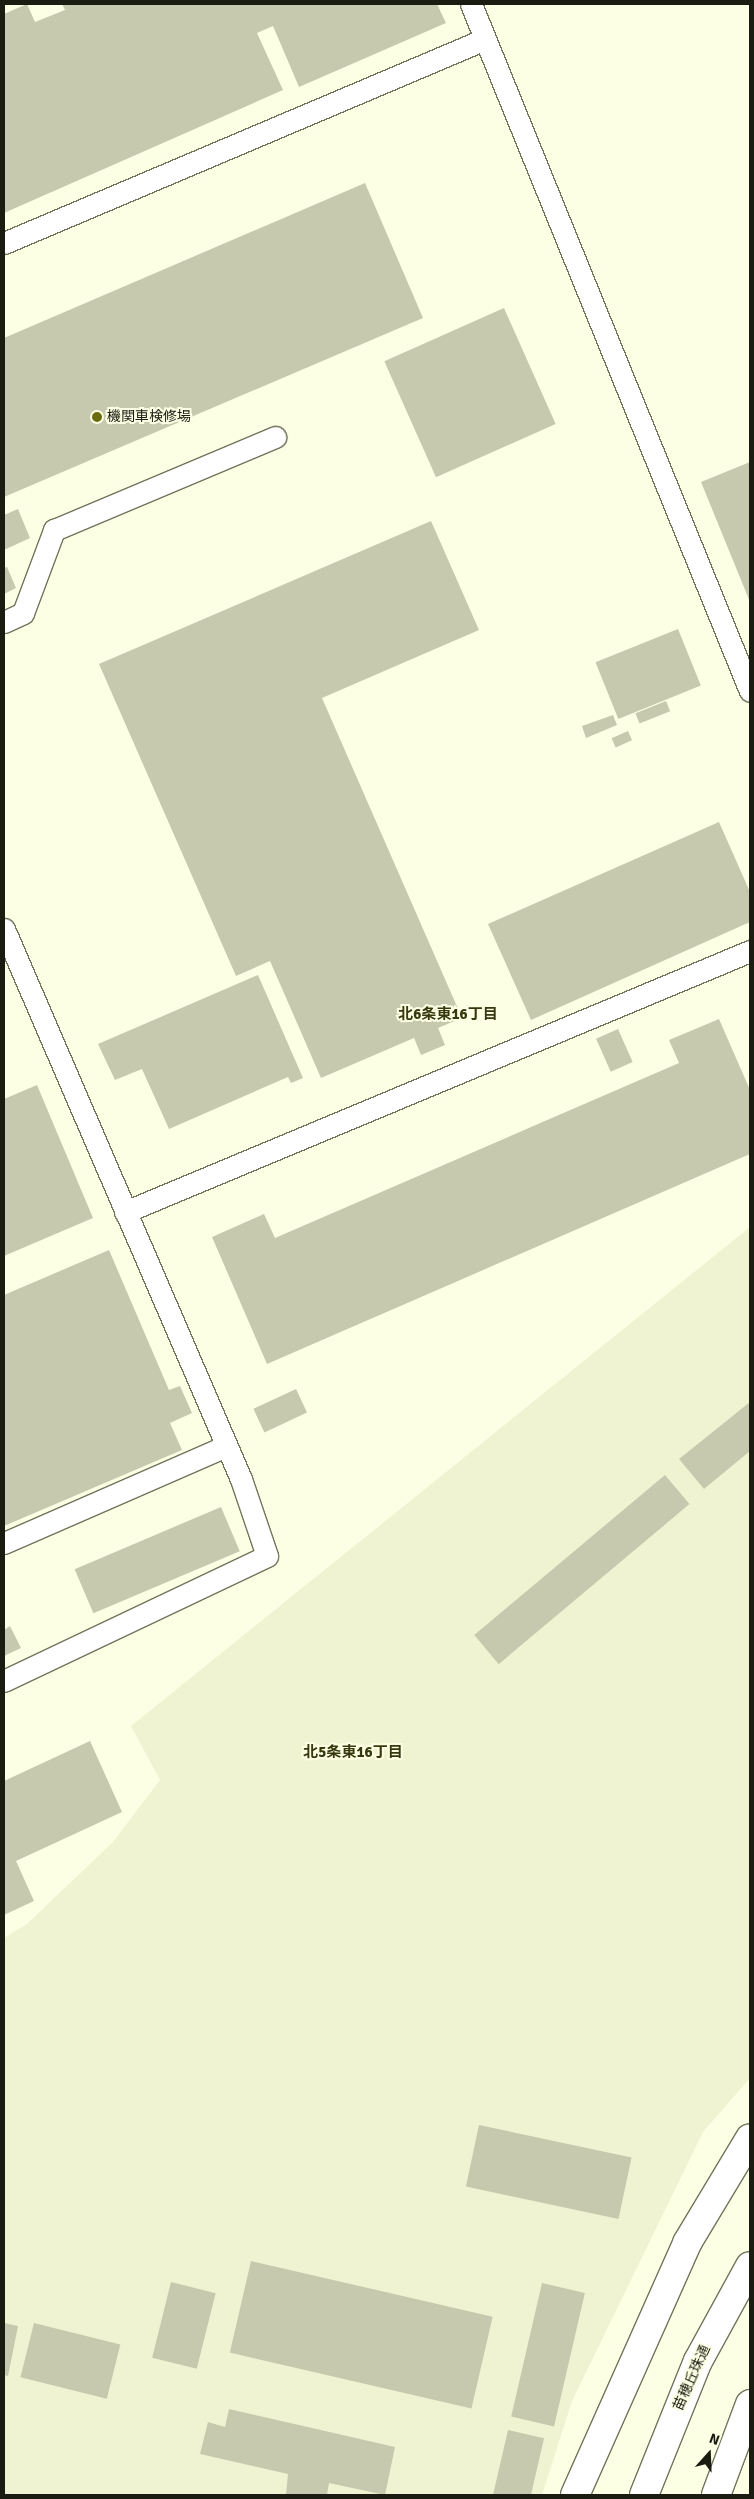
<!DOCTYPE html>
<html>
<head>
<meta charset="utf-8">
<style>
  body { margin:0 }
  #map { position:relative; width:754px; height:2499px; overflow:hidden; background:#fcffe4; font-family:Signika,"Noto Sans JP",sans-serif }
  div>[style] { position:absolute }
  .built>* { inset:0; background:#f0f3d1 }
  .building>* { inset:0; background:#c7c9af; transform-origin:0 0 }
  .roads { filter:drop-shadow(1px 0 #72745c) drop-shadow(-1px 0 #72745c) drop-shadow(0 1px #72745c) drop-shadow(0 -1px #72745c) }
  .service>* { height:21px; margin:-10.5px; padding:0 10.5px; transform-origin:10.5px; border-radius:10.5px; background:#fff }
  .minor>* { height:28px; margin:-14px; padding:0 14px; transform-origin:14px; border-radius:14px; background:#fff }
  .tertiary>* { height:28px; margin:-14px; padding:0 14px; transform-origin:14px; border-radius:14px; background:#fff }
  .dots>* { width:14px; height:14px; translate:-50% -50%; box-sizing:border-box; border:2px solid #fcffe4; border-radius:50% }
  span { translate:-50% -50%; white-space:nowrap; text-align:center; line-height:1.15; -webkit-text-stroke:4px #fcffe4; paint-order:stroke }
  .poi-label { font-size:14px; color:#1a1b11 }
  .left { translate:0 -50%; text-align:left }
  .street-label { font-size:14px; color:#1a1b11 }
  .neighbourhood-label { font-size:15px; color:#36380e; font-weight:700 }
  .frame { position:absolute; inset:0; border:5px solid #1a1b11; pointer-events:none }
  .north { position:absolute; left:684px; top:2429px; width:50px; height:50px; -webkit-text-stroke:4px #fcffe4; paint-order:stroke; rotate:20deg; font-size:14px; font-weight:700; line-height:20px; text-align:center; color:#1a1b11 }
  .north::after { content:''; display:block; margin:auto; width:18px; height:22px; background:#1a1b11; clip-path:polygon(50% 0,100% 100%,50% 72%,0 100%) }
</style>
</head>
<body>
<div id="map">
  <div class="built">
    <i style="clip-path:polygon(750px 1227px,750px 2078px,703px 2132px,572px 2401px,542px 2495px,4px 2495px,4px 1938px,27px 1924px,113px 1842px,160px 1780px,131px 1726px)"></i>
  </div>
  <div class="building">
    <i style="clip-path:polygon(27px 4px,35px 22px,65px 10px,62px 4px,437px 4px,446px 23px,299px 87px,273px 26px,257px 33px,283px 90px,4px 213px,4px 14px)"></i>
    <i style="clip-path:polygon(365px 183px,423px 318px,4px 497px,4px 338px)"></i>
    <i style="left:504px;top:308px;width:127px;height:131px;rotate:66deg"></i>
    <i style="clip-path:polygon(750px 462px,750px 602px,701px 482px)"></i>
    <i style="clip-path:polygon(18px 509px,30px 538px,4px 550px,4px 515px)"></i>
    <i style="clip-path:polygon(431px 521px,479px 630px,322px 698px,462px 1018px,438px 1028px,445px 1045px,421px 1055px,414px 1038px,321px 1078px,270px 961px,236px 976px,99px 664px)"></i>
    <i style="clip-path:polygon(7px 567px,16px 588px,4px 594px,4px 568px)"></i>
    <i style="left:678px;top:629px;width:61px;height:89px;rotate:68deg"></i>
    <i style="left:666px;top:701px;width:11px;height:33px;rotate:68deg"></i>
    <i style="clip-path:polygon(613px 715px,617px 725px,586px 738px,582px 726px)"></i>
    <i style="left:628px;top:731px;width:10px;height:18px;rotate:66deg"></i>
    <i style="clip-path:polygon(719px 822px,750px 892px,750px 922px,531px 1020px,488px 924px)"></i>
    <i style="clip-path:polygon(258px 975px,303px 1078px,291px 1083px,288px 1077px,169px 1129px,142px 1069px,115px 1080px,98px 1044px)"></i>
    <i style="clip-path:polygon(719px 1019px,750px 1090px,750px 1154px,267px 1364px,212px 1237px,264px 1214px,275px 1238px,679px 1063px,669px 1040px)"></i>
    <i style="left:618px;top:1029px;width:36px;height:24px;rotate:66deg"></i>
    <i style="clip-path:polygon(37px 1085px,93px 1218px,4px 1256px,4px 1099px)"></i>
    <i style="clip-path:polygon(109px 1250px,169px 1390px,180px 1386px,192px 1413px,170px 1423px,182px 1450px,4px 1526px,4px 1295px)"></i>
    <i style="left:296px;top:1389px;width:26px;height:47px;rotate:65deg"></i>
    <i style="clip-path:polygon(750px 1402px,750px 1451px,704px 1489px,679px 1459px)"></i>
    <i style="left:665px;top:1475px;width:38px;height:249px;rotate:50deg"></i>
    <i style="left:221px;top:1507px;width:48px;height:159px;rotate:67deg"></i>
    <i style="clip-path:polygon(10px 1626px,21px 1648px,4px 1656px,4px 1630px)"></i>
    <i style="clip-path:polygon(90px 1741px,122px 1812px,16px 1861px,34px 1901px,4px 1915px,4px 1781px)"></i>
    <i style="left:479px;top:2125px;width:156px;height:63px;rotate:12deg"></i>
    <i style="left:251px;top:2261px;width:248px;height:94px;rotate:13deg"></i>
    <i style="left:171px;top:2282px;width:46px;height:78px;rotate:14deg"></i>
    <i style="left:542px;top:2283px;width:44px;height:137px;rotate:13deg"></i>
    <i style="clip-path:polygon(4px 2323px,18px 2326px,8px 2376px,4px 2375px)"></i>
    <i style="left:34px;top:2323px;width:89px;height:56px;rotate:14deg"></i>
    <i style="clip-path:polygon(229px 2409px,395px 2447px,385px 2495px,329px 2483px,327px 2495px,286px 2495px,288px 2474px,200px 2454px,208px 2422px,225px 2427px)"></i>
    <i style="left:508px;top:2430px;width:37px;height:67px;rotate:13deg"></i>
  </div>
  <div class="roads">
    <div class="service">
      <i style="left:471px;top:4px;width:741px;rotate:67.9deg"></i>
      <i style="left:4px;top:243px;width:522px;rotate:-22.98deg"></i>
      <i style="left:4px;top:622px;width:21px;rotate:-25deg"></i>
      <i style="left:23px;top:613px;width:89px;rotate:-69.5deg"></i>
      <i style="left:54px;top:530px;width:240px;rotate:-22.8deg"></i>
      <i style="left:4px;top:929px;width:599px;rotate:66.69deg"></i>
      <i style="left:241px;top:1479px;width:81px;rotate:71.3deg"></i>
      <i style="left:267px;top:1556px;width:291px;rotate:154.6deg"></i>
      <i style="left:125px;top:1212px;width:677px;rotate:-22.67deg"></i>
      <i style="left:4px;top:1543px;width:242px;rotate:-23.6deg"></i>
    </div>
    <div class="minor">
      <i style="left:575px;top:2495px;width:276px;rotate:-66deg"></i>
      <i style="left:687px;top:2243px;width:122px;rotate:-59deg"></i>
      <i style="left:716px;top:2495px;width:97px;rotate:-69.5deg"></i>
    </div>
    <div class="tertiary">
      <i style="left:644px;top:2495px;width:144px;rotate:-68.1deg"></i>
      <i style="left:698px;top:2361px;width:108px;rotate:-61.3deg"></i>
    </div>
  </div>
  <div class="dots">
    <i style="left:97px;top:417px;background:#696c0e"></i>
  </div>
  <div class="poi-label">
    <span class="left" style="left:107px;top:417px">機関車検修場</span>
  </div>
  <div class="street-label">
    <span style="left:692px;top:2378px;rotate:-66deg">苗穂丘珠通</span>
  </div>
  <div class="neighbourhood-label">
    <span style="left:448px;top:1015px">北6条東16丁目</span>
    <span style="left:353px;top:1753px">北5条東16丁目</span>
  </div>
  <div class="frame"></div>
  <div class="north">N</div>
</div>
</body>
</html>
